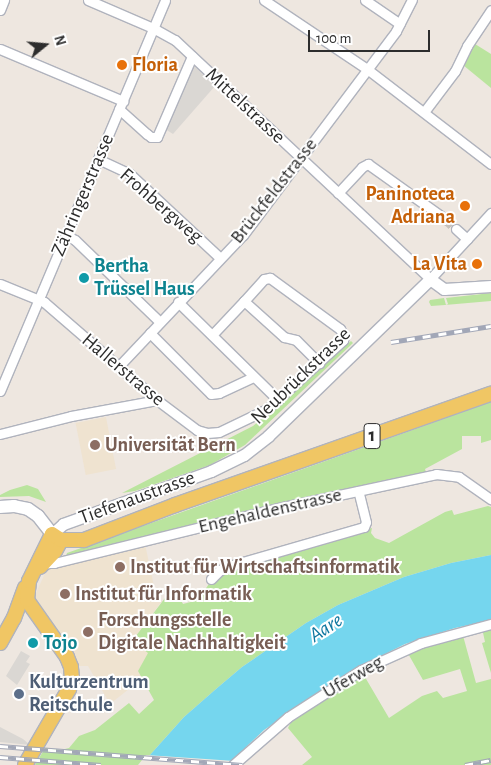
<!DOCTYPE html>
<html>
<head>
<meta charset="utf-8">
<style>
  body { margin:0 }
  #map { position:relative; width:491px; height:765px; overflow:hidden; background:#eee7e0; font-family:"Alegreya Sans",sans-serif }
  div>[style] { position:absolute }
  .education>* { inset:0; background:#efe3d0; transform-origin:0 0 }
  .green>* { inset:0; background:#bae49e }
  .plaza>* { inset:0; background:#dad7d3 }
  .water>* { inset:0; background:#75d6ee }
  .pier>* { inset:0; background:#eee7e0 }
  .minor-tunnel>* { height:9px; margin-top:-4.5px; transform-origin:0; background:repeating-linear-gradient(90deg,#c7c2bc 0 9px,transparent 0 13.5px) }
  .roads { filter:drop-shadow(1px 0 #b0b3bd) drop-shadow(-1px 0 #b0b3bd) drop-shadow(0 1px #b0b3bd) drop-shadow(0 -1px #b0b3bd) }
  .minor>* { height:9px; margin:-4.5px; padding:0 4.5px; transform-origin:4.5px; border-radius:4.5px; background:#fff }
  .tertiary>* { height:11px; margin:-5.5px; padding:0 5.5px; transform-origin:5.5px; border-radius:5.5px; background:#fff }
  .secondary>* { height:12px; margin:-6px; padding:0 6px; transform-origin:6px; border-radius:6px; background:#fff }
  .primary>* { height:14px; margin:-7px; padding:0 7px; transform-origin:7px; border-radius:7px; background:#f0c664 }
  .rail>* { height:4.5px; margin-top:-2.25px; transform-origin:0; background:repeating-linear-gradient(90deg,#fff 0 8px,#a2a7b7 0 16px); box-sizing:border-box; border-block:1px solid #a2a7b7 }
  .dots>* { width:14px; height:14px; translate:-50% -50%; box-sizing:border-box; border:2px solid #fff; border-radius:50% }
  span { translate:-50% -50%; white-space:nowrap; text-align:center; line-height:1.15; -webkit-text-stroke:4px #fff; paint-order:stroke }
  .shield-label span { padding:1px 4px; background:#fff; border:1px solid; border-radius:4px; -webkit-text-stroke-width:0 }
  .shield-label { font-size:19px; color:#2d2d2d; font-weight:700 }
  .food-label { font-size:20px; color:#c56008; font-weight:700 }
  .left { translate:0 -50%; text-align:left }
  .right { translate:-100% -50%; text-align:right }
  .street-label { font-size:20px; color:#2d2d2d }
  .culture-label { font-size:20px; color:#0d838f; font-weight:700 }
  .education-label { font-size:20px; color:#785e54; font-weight:700 }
  .service-label { font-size:20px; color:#4e5e75; font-weight:700 }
  .water-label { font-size:21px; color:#0f77a0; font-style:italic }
  .north { position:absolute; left:20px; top:20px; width:50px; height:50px; -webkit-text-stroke:4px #fff; paint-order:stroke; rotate:73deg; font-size:14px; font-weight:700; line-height:20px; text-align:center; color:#2d2d2d }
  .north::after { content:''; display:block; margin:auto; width:18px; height:22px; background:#2d2d2d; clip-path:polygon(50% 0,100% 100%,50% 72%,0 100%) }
  .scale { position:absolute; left:308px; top:30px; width:122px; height:22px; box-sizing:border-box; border:2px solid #2d2d2d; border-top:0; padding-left:6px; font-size:15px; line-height:18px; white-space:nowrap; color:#2d2d2d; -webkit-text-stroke:4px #fff; paint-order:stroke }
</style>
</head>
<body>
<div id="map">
  <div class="education">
    <i style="left:106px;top:417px;width:53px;height:31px;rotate:79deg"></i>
    <i style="clip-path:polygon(145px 544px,154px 586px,150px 592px,162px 601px,132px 641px,149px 653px,138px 671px,143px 678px,110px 704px,88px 666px,76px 666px,36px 601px,36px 593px,46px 571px,51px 567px)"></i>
  </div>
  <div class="green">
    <i style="clip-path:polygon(475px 44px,491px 54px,491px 88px,463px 65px)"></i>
    <i style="clip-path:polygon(491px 293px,491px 301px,445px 305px,431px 306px,429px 302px,430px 300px,444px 298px,446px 305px,448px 304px,446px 298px)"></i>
    <i style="clip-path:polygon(351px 341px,353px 343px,245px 445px,210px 465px,135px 491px,122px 493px,253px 426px)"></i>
    <i style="clip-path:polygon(491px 402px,491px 440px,481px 443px,481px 436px,462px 436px,462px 449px,425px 469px,426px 472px,277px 504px,66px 556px,67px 553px)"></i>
    <i style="clip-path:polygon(27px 485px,38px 489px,46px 502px,29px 496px,0 497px,0 495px,10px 490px)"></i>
    <i style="clip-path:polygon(488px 506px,491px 507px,491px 555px,451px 563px,404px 577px,338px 605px,306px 623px,242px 667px,216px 689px,184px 717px,141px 765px,35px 765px,45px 748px,61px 750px,69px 748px,79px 736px,95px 730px,129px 703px,139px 714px,154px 700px,138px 671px,148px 653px,132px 641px,165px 598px,178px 595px,183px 604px,198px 600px,215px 575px,372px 528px,371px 533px,375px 538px,389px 543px,445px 512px,452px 510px,454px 515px)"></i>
    <i style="clip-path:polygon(491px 626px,491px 673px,482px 643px,485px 642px,482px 628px)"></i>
    <i style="clip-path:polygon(462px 632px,476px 683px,491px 679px,491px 765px,302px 765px,312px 757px,288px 728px,291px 722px,289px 719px,362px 672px,389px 718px,422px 696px,437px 691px,443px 698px,467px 691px,460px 669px,423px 680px,406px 650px)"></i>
  </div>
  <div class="plaza">
    <i style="clip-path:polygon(193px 65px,215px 86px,173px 134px,165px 129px)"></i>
    <i style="clip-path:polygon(21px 651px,30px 656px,26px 662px,30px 664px,17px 685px,6px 676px)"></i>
    <i style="clip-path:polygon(0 727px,23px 739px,30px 745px,0 742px)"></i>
  </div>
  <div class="water">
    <i style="clip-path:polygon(491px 555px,491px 620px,455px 628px,405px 644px,349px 672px,264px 730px,227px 765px,141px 765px,184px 717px,216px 689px,242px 667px,306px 623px,338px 605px,404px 577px,451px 563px)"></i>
  </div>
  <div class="pier">
    <i style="clip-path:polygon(146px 755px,235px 761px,231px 765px,138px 765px)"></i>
  </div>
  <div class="minor-tunnel">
    <i style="left:445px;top:219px;width:15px;rotate:42deg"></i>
  </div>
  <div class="roads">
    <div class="minor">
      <i style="left:88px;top:0;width:71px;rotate:23.3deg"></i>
      <i style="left:153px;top:28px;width:25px;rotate:29deg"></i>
      <i style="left:175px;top:40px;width:349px;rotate:43.1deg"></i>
      <i style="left:430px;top:279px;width:90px;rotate:-47.3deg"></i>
      <i style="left:264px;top:0;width:124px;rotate:33.8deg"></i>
      <i style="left:367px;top:69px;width:156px;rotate:37.5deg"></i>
      <i style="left:365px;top:0;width:42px;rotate:34.4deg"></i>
      <i style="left:0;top:10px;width:11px;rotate:-68deg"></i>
      <i style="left:0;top:49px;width:134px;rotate:22.9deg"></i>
      <i style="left:119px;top:109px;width:38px;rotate:42deg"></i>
      <i style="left:147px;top:134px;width:5px;rotate:37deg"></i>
      <i style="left:151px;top:137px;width:6px"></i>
      <i style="left:157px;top:137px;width:88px;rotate:-66.6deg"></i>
      <i style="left:424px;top:112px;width:51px;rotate:-52.9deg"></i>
      <i style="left:455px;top:71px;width:28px;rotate:-64deg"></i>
      <i style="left:467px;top:46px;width:43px;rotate:-56.3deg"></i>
      <i style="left:98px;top:159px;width:35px;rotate:25deg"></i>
      <i style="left:130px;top:174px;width:123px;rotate:43deg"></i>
      <i style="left:338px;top:193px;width:35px;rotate:-47deg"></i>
      <i style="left:362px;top:167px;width:7px;rotate:-27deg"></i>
      <i style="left:368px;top:164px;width:95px;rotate:35.5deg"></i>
      <i style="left:456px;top:229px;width:15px;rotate:42deg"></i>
      <i style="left:66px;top:235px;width:10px;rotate:29deg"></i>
      <i style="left:75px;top:240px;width:118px;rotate:44deg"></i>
      <i style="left:0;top:284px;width:48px;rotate:22.2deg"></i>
      <i style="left:44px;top:302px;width:150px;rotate:40.9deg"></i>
      <i style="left:157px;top:400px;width:50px;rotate:36.9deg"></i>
      <i style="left:197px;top:430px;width:10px;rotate:17deg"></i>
      <i style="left:207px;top:433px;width:12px;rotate:-5deg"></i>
      <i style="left:219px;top:432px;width:53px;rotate:-25.6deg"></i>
      <i style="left:267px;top:409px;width:103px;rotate:-42.2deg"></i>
      <i style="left:343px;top:340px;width:6px;rotate:-90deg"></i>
      <i style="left:343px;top:334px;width:6px;rotate:-121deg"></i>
      <i style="left:340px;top:329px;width:87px;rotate:-143.9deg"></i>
      <i style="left:270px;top:278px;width:6px;rotate:171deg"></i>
      <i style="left:264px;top:279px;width:30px;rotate:132deg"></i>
      <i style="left:178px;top:302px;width:140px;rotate:44.4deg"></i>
      <i style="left:150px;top:333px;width:86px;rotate:45deg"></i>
      <i style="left:211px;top:394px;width:8px;rotate:-7deg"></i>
      <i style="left:219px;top:393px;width:38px;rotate:-25deg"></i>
      <i style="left:212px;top:335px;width:47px;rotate:-46.7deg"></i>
      <i style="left:244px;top:301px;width:54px;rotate:42deg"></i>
      <i style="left:284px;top:337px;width:12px;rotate:14deg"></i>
      <i style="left:296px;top:340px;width:33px;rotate:45deg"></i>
      <i style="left:118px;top:367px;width:182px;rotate:-46.6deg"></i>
      <i style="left:243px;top:235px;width:255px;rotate:-53.1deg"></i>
      <i style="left:396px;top:31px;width:35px;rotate:-63deg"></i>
      <i style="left:0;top:391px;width:424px;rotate:-67.1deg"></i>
      <i style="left:0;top:434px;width:73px;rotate:-14.2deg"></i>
      <i style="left:71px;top:416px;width:87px;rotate:-10.5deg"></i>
      <i style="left:42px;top:560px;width:7px;rotate:27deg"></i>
      <i style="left:48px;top:563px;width:6px"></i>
      <i style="left:54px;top:563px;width:231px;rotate:-13.8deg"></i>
      <i style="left:278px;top:508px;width:162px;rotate:-12.1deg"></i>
      <i style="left:436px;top:474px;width:23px;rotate:7deg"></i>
      <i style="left:459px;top:477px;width:39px;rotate:35deg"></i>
      <i style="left:211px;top:579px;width:13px;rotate:-45deg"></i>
      <i style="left:220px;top:570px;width:13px;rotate:-23deg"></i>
      <i style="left:232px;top:565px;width:137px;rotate:-16.1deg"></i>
      <i style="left:364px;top:527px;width:5px;rotate:-68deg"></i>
      <i style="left:366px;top:522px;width:32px;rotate:-104deg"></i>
      <i style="left:233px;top:765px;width:73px;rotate:-41.1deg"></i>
      <i style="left:288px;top:717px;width:87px;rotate:-32.8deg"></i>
      <i style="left:361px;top:670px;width:66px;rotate:-24.2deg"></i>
      <i style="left:421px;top:643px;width:73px;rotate:-15.2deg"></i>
    </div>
    <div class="tertiary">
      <i style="left:52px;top:534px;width:15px;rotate:-42deg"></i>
      <i style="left:63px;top:524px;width:157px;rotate:-19.7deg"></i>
      <i style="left:211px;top:471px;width:37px;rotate:-26deg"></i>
      <i style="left:244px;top:455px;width:31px;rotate:-38deg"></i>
      <i style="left:268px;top:436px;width:226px;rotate:-44.1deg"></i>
      <i style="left:430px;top:279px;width:17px;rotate:36deg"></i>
      <i style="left:444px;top:289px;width:47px;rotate:-3.7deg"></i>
    </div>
    <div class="secondary">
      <i style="left:0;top:507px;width:14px;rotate:-4deg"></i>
      <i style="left:14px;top:506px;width:14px;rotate:12deg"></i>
      <i style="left:28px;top:509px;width:12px;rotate:35deg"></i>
      <i style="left:38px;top:516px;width:23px;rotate:52deg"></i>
    </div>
    <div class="primary">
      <i style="left:40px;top:567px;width:22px;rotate:-47deg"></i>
      <i style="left:55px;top:551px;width:13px;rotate:-61deg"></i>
      <i style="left:0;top:643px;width:29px;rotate:-61deg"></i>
      <i style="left:14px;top:618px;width:32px;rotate:-70deg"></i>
      <i style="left:25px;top:765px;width:88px;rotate:-59.9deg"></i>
      <i style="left:69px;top:689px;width:10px;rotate:-73deg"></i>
      <i style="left:72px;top:679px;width:12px;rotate:-95deg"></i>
      <i style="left:71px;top:667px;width:11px;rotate:-112deg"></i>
      <i style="left:67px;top:657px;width:70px;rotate:-125.1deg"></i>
      <i style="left:27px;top:600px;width:19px;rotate:-84deg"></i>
      <i style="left:29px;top:581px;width:52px;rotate:-63.9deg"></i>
      <i style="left:52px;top:534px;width:11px;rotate:34deg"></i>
      <i style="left:61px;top:540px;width:23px"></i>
      <i style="left:84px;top:540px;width:97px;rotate:-21deg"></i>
      <i style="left:175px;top:505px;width:335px;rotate:-19.4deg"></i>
    </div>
  </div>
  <div class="rail">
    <i style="left:391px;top:342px;width:101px;rotate:-9.1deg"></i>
    <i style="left:0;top:746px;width:243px;rotate:4.5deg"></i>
    <i style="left:0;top:757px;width:101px;rotate:4.5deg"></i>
    <i style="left:465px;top:765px;width:26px;rotate:-11deg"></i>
  </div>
  <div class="dots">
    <i style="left:122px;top:65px;background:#e8710a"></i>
    <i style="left:465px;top:206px;background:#e8710a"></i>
    <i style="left:477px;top:264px;background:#e8710a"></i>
    <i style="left:84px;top:278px;background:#0f9aa8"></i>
    <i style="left:95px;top:445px;background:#8d6e63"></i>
    <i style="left:120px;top:567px;background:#8d6e63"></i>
    <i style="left:65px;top:594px;background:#8d6e63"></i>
    <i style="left:88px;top:632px;background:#8d6e63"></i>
    <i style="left:33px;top:643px;background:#0f9aa8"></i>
    <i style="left:19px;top:694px;background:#5c6f8a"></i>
  </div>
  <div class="shield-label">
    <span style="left:372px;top:436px">1</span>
  </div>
  <div class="food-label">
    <span class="left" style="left:132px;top:65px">Floria</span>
    <span class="right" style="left:455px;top:206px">Paninoteca<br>Adriana</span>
    <span class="right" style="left:467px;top:264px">La Vita</span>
  </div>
  <div class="street-label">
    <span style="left:245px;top:106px;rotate:43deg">Mittelstrasse</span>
    <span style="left:274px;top:191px;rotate:-52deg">Brückfeldstrasse</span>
    <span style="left:83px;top:195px;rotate:-67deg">Zähringerstrasse</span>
    <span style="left:161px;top:206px;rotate:41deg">Frohbergweg</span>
    <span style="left:123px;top:370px;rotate:40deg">Hallerstrasse</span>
    <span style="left:301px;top:376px;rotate:-44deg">Neubrückstrasse</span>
    <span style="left:137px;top:498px;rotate:-20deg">Tiefenaustrasse</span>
    <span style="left:270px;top:511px;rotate:-13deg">Engehaldenstrasse</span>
    <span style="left:353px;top:677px;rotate:-30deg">Uferweg</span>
  </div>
  <div class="culture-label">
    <span class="left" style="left:94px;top:278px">Bertha<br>Trüssel Haus</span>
    <span class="left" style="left:43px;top:643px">Tojo</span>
  </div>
  <div class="education-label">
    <span class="left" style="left:105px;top:445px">Universität Bern</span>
    <span class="left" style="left:130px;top:567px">Institut für Wirtschaftsinformatik</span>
    <span class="left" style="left:75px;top:594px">Institut für Informatik</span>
    <span class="left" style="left:98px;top:632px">Forschungsstelle<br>Digitale Nachhaltigkeit</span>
  </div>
  <div class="service-label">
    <span class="left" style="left:29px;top:694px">Kulturzentrum<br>Reitschule</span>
  </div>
  <div class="water-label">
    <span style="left:326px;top:628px;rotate:-33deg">Aare</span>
  </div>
  <div class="north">N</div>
  <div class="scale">100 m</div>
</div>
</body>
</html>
